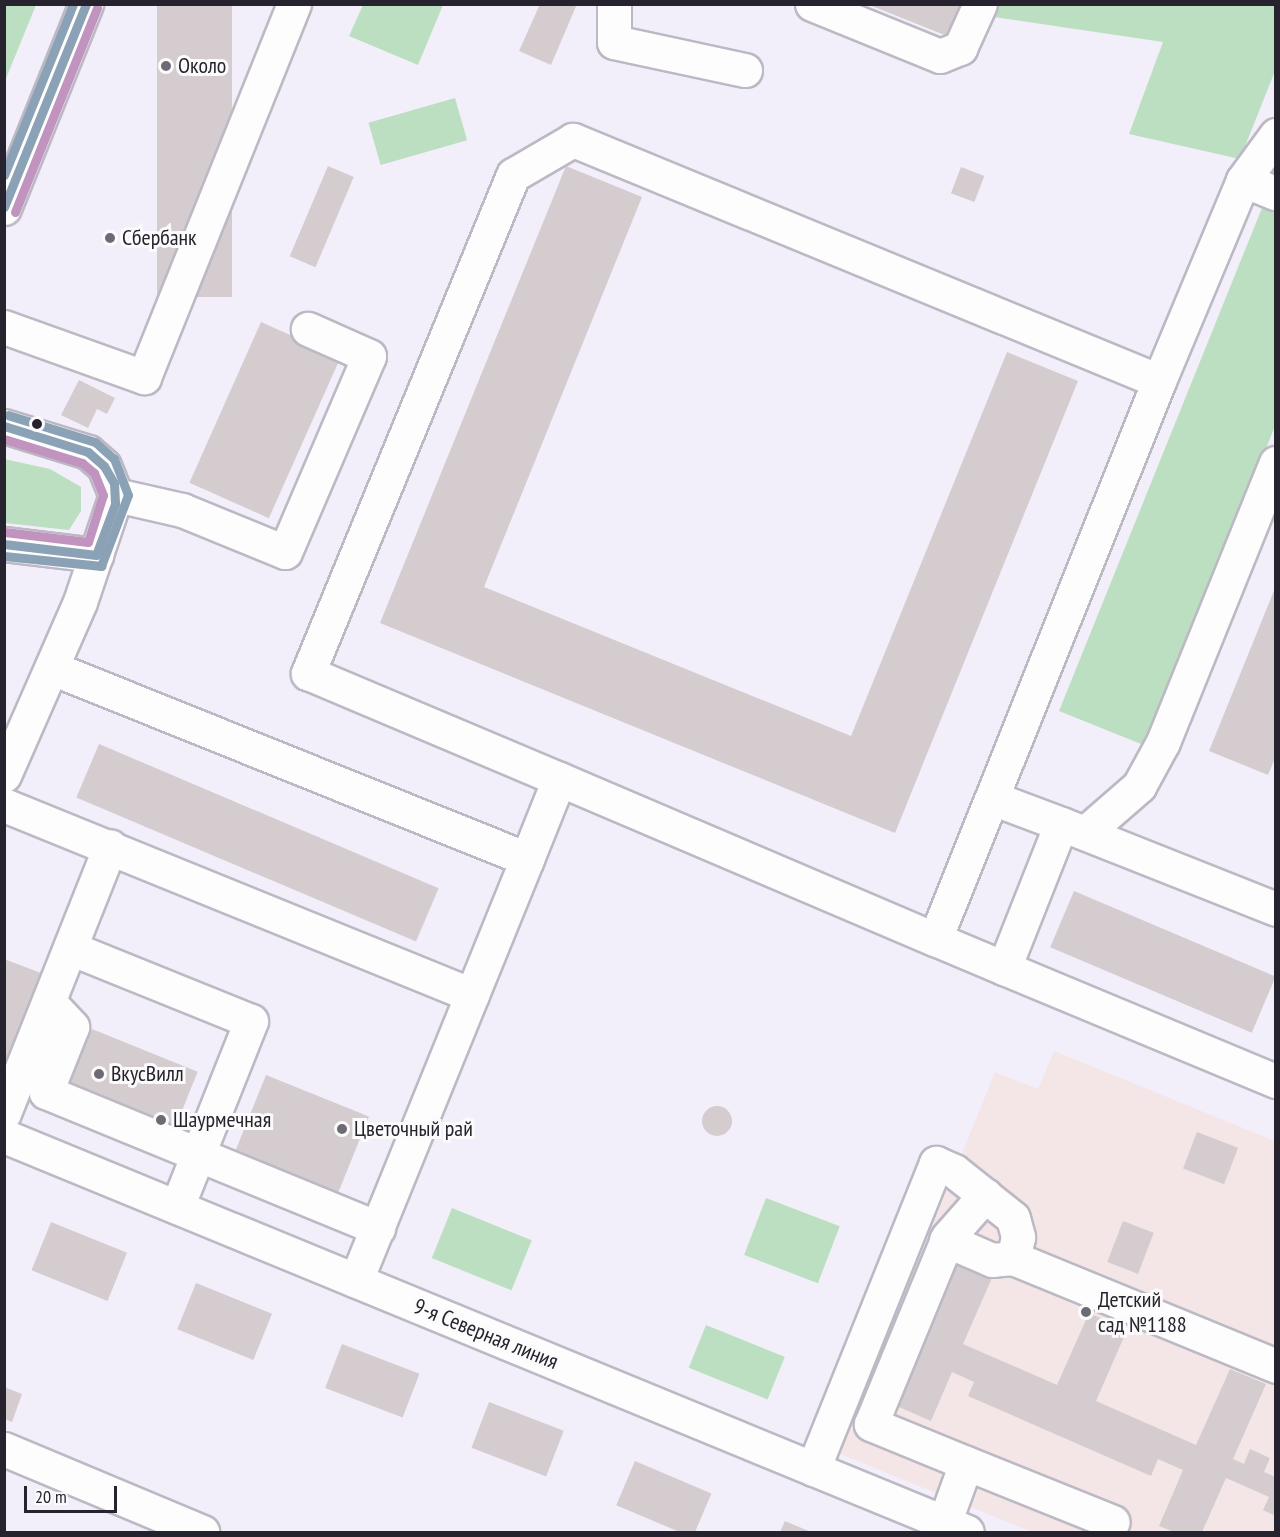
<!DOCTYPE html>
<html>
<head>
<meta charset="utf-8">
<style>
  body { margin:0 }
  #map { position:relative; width:1280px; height:1537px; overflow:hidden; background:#f2effa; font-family:"PT Sans Narrow",sans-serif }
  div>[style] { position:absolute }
  .education>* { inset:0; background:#f4e6e6 }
  .green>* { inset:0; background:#bddfc1; transform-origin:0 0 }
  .building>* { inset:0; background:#d5ccd0; transform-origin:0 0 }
  .round { border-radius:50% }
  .roads { filter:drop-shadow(2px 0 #bcb9c4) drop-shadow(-2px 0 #bcb9c4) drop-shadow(0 2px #bcb9c4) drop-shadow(0 -2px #bcb9c4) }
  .minor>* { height:33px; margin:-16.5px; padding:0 16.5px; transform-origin:16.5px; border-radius:16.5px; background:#fdfdfe }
  .bus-1>* { height:9px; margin:-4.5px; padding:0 4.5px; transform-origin:4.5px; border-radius:4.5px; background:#8ba2b6 }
  .bus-2>* { height:9px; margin:-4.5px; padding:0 4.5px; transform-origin:4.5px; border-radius:4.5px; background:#c194c0 }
  .bus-3>* { height:9px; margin:-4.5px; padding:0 4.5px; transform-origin:4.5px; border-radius:4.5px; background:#8ba2b6 }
  .dots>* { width:16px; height:16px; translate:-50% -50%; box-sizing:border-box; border:3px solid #fbfbfb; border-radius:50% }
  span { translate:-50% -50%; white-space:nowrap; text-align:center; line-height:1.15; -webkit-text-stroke:6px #fbfbfb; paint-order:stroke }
  .poi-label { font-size:22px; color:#26232f }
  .left { translate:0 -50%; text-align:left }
  .street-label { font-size:22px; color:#26232f }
  .frame { position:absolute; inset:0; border:6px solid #26232f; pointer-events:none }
  .scale { position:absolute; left:24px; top:1486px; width:93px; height:27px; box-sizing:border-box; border:3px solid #26232f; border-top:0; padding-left:8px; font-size:18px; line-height:21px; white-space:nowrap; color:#26232f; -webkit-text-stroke:4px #fbfbfb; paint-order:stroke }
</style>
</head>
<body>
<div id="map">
  <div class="education">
    <i style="clip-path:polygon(1054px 1051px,1275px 1141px,1275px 1532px,1032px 1532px,840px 1454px,995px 1072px,1038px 1089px)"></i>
  </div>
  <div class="green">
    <i style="clip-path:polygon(5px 4px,36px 5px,5px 81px,4px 5px)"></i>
    <i style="clip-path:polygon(999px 4px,1275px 5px,1275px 71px,1240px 159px,1129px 134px,1163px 42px,994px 17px)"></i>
    <i style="clip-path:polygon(363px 5px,443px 5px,418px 65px,349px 36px)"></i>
    <i style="left:455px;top:98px;width:44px;height:90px;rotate:74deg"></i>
    <i style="clip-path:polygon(1266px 198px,1276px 202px,1275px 426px,1146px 746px,1059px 711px)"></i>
    <i style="clip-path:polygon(4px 459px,50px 469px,81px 487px,81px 511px,69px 530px,5px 523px)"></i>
    <i style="left:766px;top:1198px;width:79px;height:61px;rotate:21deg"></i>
    <i style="left:452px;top:1208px;width:86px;height:54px;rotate:22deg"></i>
    <i style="left:706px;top:1325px;width:85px;height:46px;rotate:22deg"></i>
  </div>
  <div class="building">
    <i style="left:157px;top:4px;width:75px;height:293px"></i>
    <i style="clip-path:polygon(540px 4px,577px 4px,551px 65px,519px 51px)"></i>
    <i style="clip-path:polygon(867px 4px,965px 4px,952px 38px)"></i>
    <i style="left:328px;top:166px;width:28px;height:98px;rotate:23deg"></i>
    <i style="clip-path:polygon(566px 166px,642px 197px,484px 587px,851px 736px,1007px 352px,1078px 381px,895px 833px,380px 623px)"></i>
    <i style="left:961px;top:167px;width:25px;height:28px;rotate:21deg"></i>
    <i style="left:261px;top:322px;width:87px;height:176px;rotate:24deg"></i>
    <i style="clip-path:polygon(79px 380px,115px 398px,107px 414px,97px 409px,88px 428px,61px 415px)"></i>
    <i style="clip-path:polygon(1275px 588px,1276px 756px,1268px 775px,1209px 751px)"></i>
    <i style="left:99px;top:744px;width:369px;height:58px;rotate:23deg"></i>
    <i style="left:1074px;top:891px;width:219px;height:61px;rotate:23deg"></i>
    <i style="clip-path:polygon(4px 959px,41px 973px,5px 1063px,4px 1063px)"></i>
    <i style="left:92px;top:1029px;width:114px;height:59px;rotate:22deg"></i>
    <i style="left:266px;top:1075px;width:111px;height:85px;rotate:22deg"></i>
    <i class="round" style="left:702px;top:1106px;width:30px;height:30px"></i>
    <i style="left:1197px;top:1132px;width:44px;height:39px;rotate:21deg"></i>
    <i style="left:1123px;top:1221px;width:33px;height:44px;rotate:21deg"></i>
    <i style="left:51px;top:1222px;width:82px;height:52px;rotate:22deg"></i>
    <i style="clip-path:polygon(958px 1254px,995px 1271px,963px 1344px,1057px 1385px,1089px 1313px,1127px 1330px,1096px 1401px,1196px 1445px,1230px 1369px,1266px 1384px,1233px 1459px,1244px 1464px,1250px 1449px,1270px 1458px,1264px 1472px,1276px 1477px,1276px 1516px,1263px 1510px,1269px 1497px,1226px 1478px,1202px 1532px,1174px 1532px,1159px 1526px,1183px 1470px,1158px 1459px,1151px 1476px,968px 1396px,974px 1382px,952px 1372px,931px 1421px,892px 1404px)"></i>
    <i style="left:196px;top:1283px;width:82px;height:50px;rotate:22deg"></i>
    <i style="left:342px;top:1344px;width:83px;height:47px;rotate:21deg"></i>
    <i style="clip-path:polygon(4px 1387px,22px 1394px,12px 1422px,4px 1419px)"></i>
    <i style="left:489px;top:1402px;width:80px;height:49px;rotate:21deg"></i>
    <i style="left:635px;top:1461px;width:83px;height:48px;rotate:23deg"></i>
    <i style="clip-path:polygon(785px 1521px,811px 1532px,780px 1532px)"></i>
  </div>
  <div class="roads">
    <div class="minor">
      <i style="left:614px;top:4px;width:38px;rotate:90deg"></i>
      <i style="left:614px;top:42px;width:134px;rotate:12.1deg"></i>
      <i style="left:812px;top:4px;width:138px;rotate:22.1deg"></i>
      <i style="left:940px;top:56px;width:22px;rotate:-22deg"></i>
      <i style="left:960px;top:48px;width:48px;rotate:-65.6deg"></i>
      <i style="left:1243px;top:180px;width:56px;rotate:-53.7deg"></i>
      <i style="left:4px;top:208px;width:220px;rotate:-68.1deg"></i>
      <i style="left:4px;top:327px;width:149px;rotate:19.7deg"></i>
      <i style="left:144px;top:377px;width:402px;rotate:-68.1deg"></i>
      <i style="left:1159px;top:381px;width:218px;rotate:-67.3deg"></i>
      <i style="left:1243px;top:180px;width:35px;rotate:22deg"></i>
      <i style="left:4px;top:426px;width:88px;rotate:17.2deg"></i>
      <i style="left:88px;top:452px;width:21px;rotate:41deg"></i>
      <i style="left:104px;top:466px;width:31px;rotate:68deg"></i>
      <i style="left:116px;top:495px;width:113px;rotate:108.6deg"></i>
      <i style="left:80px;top:602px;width:189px;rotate:113.7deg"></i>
      <i style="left:116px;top:495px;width:68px;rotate:12.8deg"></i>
      <i style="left:182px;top:510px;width:111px;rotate:22.2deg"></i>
      <i style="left:285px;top:552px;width:213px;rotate:-66.8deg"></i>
      <i style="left:369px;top:356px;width:67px;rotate:-156.1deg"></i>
      <i style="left:4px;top:544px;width:93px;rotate:6.8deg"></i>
      <i style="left:52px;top:668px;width:512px;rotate:21.91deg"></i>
      <i style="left:527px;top:859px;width:455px;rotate:112.1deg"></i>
      <i style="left:992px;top:798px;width:74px;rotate:20.6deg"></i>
      <i style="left:4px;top:805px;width:505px;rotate:22.1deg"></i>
      <i style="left:1085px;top:833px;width:72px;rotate:-41deg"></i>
      <i style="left:1139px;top:786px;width:50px;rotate:-61.4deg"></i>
      <i style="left:1163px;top:742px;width:301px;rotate:-68deg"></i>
      <i style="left:527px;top:859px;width:86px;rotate:-68.2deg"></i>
      <i style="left:1276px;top:909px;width:231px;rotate:-158.4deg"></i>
      <i style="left:1061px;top:824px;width:155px;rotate:111.6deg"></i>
      <i style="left:1004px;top:968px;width:295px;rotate:22.6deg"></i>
      <i style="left:935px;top:939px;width:601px;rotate:-68.13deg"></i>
      <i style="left:1159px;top:381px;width:634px;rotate:-157.64deg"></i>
      <i style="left:573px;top:140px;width:69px;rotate:149.7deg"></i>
      <i style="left:513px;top:175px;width:539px;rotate:112.37deg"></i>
      <i style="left:308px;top:673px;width:272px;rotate:22.9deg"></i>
      <i style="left:559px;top:779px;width:409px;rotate:23.1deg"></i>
      <i style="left:935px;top:939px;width:75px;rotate:22.8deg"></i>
      <i style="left:70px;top:948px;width:195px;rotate:22deg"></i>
      <i style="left:251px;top:1021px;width:200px;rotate:111.7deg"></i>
      <i style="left:49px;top:1002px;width:34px;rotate:47deg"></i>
      <i style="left:72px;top:1027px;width:70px;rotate:111.8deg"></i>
      <i style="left:46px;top:1092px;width:359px;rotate:22.3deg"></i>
      <i style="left:4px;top:1113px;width:287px;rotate:-68.3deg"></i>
      <i style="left:4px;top:1136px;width:1041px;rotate:22.35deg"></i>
      <i style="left:946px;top:1240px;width:50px;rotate:23.5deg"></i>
      <i style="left:992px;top:1260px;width:21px;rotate:-5deg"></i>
      <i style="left:4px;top:1449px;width:215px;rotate:22.7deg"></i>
      <i style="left:966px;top:1463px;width:103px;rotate:-157.7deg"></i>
      <i style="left:871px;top:1424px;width:202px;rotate:-67.6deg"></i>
      <i style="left:948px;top:1237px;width:56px;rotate:-48.6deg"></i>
      <i style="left:813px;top:1469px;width:330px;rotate:-68.1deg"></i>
      <i style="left:936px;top:1163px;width:20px;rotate:24deg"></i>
      <i style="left:954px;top:1171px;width:75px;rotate:38.5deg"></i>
      <i style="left:1013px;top:1218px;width:20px;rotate:75deg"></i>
      <i style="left:1018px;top:1237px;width:22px;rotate:103deg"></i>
      <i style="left:1013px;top:1258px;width:284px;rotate:22.3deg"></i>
      <i style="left:941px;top:1532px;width:73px;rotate:-70.1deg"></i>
      <i style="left:966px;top:1463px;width:158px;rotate:21.9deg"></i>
    </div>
  </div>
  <div class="bus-1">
    <i style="left:4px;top:207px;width:219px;rotate:-68deg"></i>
    <i style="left:4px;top:426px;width:88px;rotate:17.2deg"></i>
    <i style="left:88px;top:452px;width:21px;rotate:41deg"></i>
    <i style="left:104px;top:466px;width:20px;rotate:60deg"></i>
    <i style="left:114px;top:483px;width:21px;rotate:87deg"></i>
    <i style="left:115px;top:504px;width:54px;rotate:110.4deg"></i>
    <i style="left:4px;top:544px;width:93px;rotate:6.8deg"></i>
  </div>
  <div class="bus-2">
    <i style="left:15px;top:212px;width:220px;rotate:-68.1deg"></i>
    <i style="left:4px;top:439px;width:82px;rotate:17.1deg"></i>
    <i style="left:82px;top:463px;width:16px;rotate:40deg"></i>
    <i style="left:94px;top:473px;width:24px;rotate:68deg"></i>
    <i style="left:103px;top:495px;width:49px;rotate:107.7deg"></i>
    <i style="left:88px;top:542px;width:84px;rotate:-173.1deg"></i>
  </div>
  <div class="bus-3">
    <i style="left:4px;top:175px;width:184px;rotate:-68deg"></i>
    <i style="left:4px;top:556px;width:98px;rotate:5.9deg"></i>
    <i style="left:101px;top:566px;width:76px;rotate:-69.2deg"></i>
    <i style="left:128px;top:495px;width:39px;rotate:-111deg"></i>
    <i style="left:114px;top:459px;width:25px;rotate:-138deg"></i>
    <i style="left:95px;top:442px;width:91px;rotate:-162.8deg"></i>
  </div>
  <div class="dots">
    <i style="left:166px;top:66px;background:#6d6a76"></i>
    <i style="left:110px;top:238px;background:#6d6a76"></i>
    <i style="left:37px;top:424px;background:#26232f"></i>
    <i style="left:99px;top:1074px;background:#6d6a76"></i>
    <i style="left:161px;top:1120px;background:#6d6a76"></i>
    <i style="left:342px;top:1129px;background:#6d6a76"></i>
    <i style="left:1086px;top:1312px;background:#6d6a76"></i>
  </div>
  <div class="poi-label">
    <span class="left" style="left:178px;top:66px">Около</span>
    <span class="left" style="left:122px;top:238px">Сбербанк</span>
    <span class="left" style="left:111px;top:1074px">ВкусВилл</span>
    <span class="left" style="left:173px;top:1120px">Шаурмечная</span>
    <span class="left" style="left:354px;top:1129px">Цветочный рай</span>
    <span class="left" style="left:1098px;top:1312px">Детский<br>сад №1188</span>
  </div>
  <div class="street-label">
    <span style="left:486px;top:1334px;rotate:22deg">9-я Северная линия</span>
  </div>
  <div class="frame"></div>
  <div class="scale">20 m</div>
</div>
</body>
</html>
